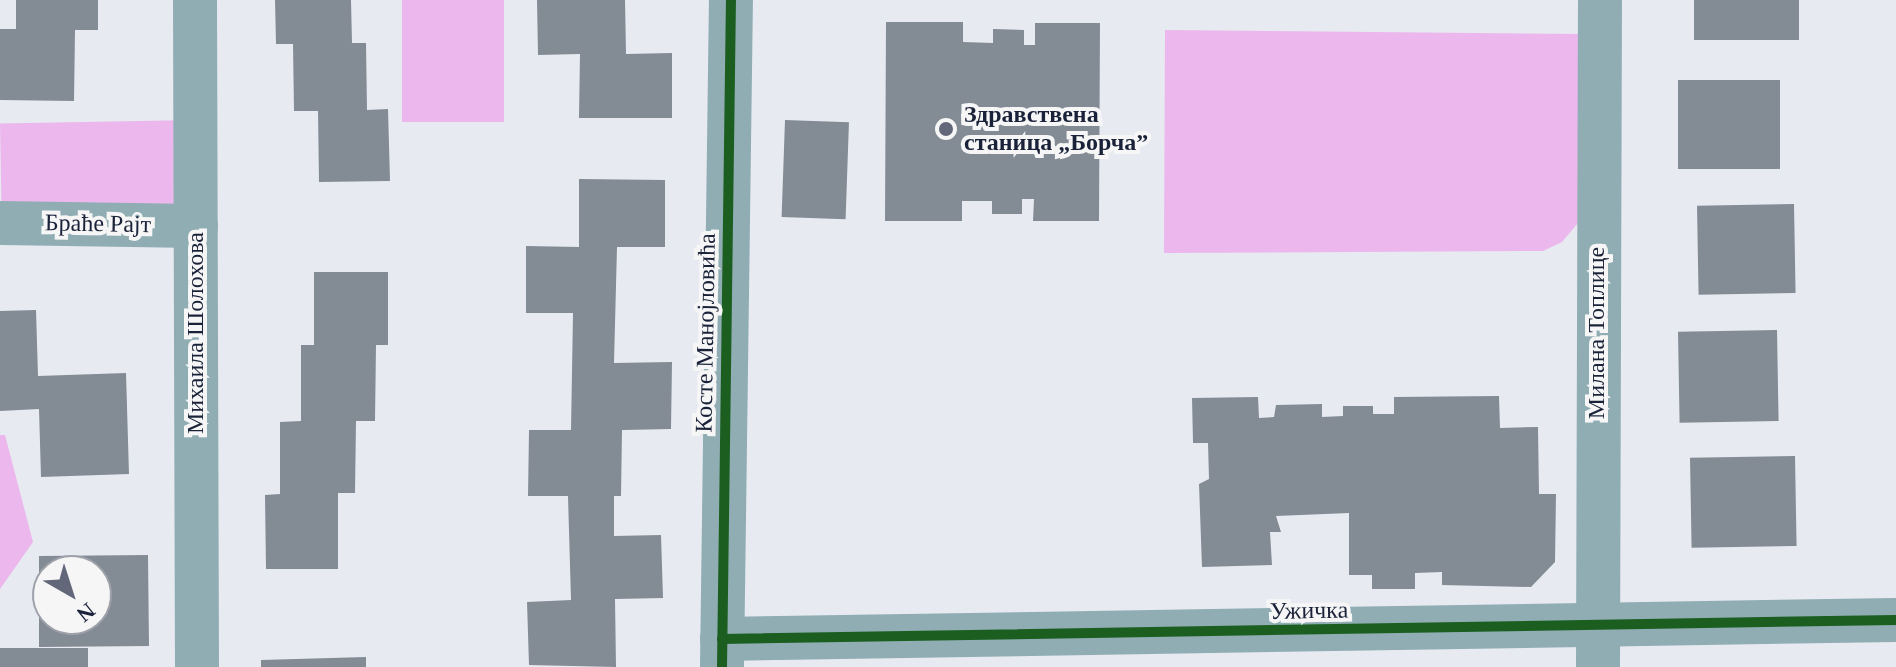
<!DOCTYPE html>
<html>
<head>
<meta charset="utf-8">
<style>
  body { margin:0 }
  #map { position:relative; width:1896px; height:667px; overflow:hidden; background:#e8eaf1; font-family:"Times New Roman",serif }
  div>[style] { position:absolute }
  .green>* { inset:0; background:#ebb7ed; transform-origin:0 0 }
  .building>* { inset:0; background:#838b94; transform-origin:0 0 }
  .minor>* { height:44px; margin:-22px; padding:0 22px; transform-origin:22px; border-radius:22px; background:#8fadb3 }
  .cycleway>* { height:10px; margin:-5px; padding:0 5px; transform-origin:5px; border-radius:5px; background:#1b5e20 }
  .dots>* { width:22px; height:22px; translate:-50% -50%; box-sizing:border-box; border:4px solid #f6f6f6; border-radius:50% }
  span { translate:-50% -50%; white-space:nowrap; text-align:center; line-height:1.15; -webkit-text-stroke:8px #f6f6f6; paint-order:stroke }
  .poi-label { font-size:24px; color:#1a2239; font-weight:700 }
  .left { translate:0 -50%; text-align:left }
  .street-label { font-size:24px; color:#1a2239 }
  .north { position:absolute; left:32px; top:555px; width:80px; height:80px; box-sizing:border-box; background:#f6f6f6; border:2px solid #9ea1aa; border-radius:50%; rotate:141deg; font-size:22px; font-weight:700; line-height:32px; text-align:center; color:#1a2239 }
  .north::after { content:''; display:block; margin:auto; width:28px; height:36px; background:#626879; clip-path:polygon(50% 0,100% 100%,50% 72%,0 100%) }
</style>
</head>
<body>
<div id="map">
  <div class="green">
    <i style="left:402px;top:0;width:102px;height:122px"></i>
    <i style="clip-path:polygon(1165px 30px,1581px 34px,1583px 217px,1562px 242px,1543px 251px,1164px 253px)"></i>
    <i style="left:195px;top:120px;width:106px;height:195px;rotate:89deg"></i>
    <i style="clip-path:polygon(0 435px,5px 435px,33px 542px,0 589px)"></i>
  </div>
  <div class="building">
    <i style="clip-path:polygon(16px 0,98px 0,98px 30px,75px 30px,74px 101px,0 100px,0 29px,16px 29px)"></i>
    <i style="clip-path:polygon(275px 0,351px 0,352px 43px,366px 43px,367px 110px,388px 109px,390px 181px,319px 182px,318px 111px,294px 111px,293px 44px,276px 44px)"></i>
    <i style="clip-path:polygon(537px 0,625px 0,626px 54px,672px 53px,672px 118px,579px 118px,580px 54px,538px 55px)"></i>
    <i style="left:1694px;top:0;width:105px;height:40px"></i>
    <i style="clip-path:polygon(886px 22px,963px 22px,963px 42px,993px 43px,993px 29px,1024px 30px,1024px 45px,1035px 45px,1035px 23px,1100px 23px,1099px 221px,1033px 221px,1034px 199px,1022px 199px,1022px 214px,992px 214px,992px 201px,962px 201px,962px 221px,885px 221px)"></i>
    <i style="left:1678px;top:80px;width:102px;height:89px"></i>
    <i style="left:785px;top:120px;width:64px;height:97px;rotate:2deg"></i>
    <i style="clip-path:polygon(579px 179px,665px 180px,665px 247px,617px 247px,614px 363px,672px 362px,671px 429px,622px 430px,621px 496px,614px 496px,614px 536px,661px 535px,663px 598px,615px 599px,616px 667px,529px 665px,527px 602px,571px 600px,568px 496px,528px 496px,529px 430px,571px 430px,573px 313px,526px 313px,526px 246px,579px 247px)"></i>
    <i style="left:1794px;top:204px;width:89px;height:97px;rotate:89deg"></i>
    <i style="clip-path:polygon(314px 272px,388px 272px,388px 345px,376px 345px,375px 421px,356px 421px,355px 493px,338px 493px,338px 569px,266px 569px,265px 495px,280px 494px,280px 422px,301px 421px,301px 345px,314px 345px)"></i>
    <i style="clip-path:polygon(36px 310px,38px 376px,126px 373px,129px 474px,41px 477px,39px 409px,0 411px,0 311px)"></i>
    <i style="left:1777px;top:330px;width:91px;height:99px;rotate:89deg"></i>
    <i style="clip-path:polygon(1499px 396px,1500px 428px,1538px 427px,1539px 494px,1556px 494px,1555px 562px,1531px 587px,1442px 585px,1442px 572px,1415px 573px,1415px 589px,1372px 589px,1372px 575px,1349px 575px,1349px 513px,1276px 516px,1281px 532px,1270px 532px,1272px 565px,1202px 567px,1199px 484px,1209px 479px,1208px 443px,1193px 443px,1192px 398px,1258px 397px,1259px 418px,1274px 417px,1276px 405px,1322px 404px,1322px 417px,1343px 416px,1343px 406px,1373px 406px,1373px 414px,1394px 414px,1394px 397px)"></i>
    <i style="left:1795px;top:456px;width:90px;height:105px;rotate:89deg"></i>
    <i style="clip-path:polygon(evenodd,148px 555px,149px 646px,39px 647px,39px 556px,148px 555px,48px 571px,96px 571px,96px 619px,48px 619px,48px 571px)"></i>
    <i style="left:0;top:648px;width:88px;height:19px"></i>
    <i style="clip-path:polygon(366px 657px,366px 667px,261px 667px,261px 660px)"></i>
  </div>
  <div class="minor">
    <i style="left:195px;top:0;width:667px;rotate:89.83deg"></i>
    <i style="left:0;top:223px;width:196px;rotate:0.9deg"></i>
    <i style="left:722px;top:639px;width:1174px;rotate:-0.93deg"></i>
    <i style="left:722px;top:666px;width:666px;rotate:-89.23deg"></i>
    <i style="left:1598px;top:667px;width:667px;rotate:-89.83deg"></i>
  </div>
  <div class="cycleway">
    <i style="left:722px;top:639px;width:1174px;rotate:-0.93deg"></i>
    <i style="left:722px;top:667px;width:667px;rotate:-89.23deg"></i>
  </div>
  <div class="dots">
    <i style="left:946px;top:129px;background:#626879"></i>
  </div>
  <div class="poi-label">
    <span class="left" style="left:964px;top:129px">Здравствена<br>станица „Борча”</span>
  </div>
  <div class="street-label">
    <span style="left:98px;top:224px;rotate:1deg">Браће Рајт</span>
    <span style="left:196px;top:333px;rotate:-90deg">Михаила Шолохова</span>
    <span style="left:706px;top:333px;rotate:-89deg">Косте Манојловића</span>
    <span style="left:1597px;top:333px;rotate:-90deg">Милана Топлице</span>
    <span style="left:1309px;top:611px;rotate:-1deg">Ужичка</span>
  </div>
  <div class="north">N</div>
</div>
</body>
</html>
